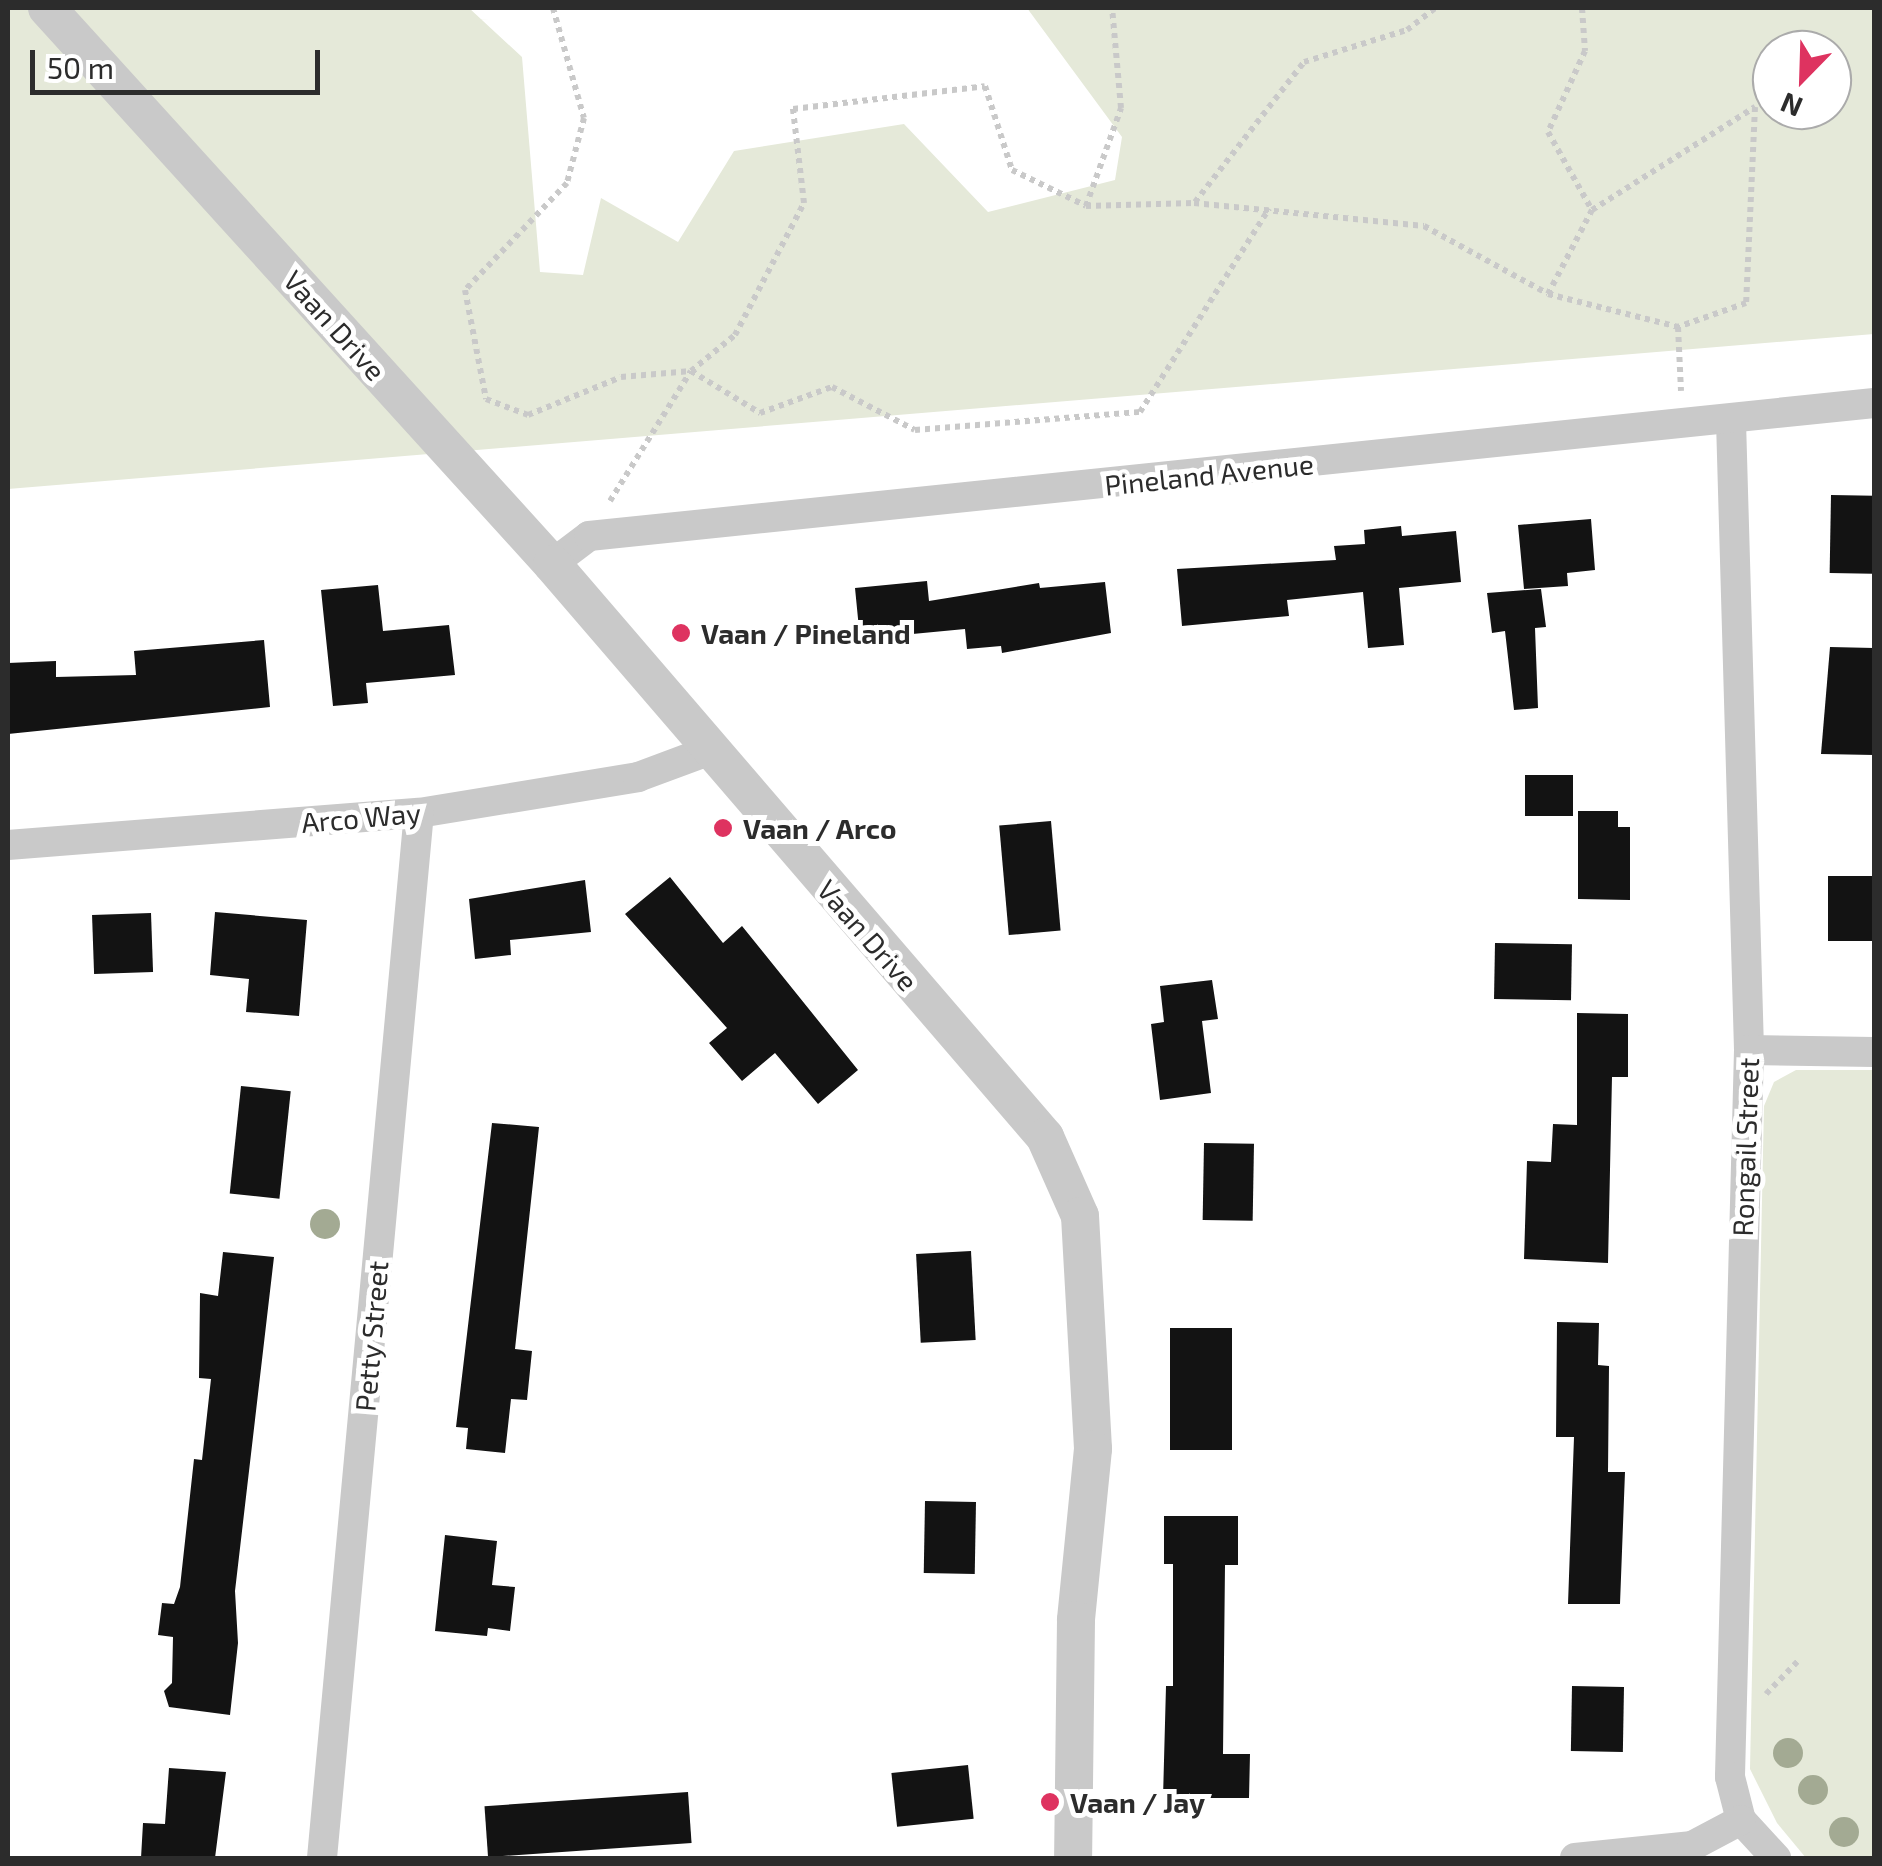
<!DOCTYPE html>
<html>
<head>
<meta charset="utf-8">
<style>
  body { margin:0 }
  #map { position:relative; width:1882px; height:1866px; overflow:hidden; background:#fff; font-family:"Exo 2",sans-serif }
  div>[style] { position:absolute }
  .green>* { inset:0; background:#e5e9d9 }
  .building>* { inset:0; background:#131313; transform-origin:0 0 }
  .path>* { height:6px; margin-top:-3px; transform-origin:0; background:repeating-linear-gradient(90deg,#c9c9c9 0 5px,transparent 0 10px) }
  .minor>* { height:30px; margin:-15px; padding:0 15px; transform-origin:15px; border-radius:15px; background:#c9c9c9 }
  .tertiary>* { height:38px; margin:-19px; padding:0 19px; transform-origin:19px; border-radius:19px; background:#c9c9c9 }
  .trees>* { width:30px; height:30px; margin:-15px; border-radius:50%; background:#a3aa93 }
  .dots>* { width:28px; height:28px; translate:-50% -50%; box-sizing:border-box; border:5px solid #fff; border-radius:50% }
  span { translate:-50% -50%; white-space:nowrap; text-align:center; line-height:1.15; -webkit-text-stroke:10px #fff; paint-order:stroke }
  .street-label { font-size:28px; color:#2c2c2c }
  .poi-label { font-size:28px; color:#2c2c2c; font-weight:700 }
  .left { translate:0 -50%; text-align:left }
  .frame { position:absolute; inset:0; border:10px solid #2c2c2c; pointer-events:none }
  .north { position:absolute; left:1752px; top:30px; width:100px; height:100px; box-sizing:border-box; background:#fff; border:2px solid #ababab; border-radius:50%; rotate:203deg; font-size:28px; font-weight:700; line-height:40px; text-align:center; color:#2c2c2c }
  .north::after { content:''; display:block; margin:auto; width:35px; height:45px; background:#de3360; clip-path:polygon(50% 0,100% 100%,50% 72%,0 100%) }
  .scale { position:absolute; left:30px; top:50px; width:290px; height:45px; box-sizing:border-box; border:5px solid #2c2c2c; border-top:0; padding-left:12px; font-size:30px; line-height:35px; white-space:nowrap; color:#2c2c2c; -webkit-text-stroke:8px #fff; paint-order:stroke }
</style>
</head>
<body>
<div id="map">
  <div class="green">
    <i style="clip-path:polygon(evenodd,8px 8px,469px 8px,522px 57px,540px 272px,583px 275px,601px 198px,678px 242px,734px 151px,904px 124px,988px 212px,1115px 180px,1122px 137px,1027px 8px,1874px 8px,1874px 334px,8px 489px,8px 8px,1772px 50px,1832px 50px,1832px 110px,1772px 110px,1772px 50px)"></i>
    <i style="clip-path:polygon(1796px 1070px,1874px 1070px,1874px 1858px,1806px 1858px,1777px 1823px,1750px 1769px,1764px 1106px,1774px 1082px)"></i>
  </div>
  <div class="building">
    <i style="left:1831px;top:495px;width:43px;height:78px;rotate:1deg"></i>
    <i style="clip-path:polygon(1591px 519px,1595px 570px,1567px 573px,1568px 586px,1524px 589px,1518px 525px)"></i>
    <i style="clip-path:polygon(1401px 526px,1402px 536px,1456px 531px,1461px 582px,1399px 588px,1404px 645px,1368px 648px,1363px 592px,1287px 600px,1289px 616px,1182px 626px,1177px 569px,1336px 560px,1334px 546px,1365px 544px,1364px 530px)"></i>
    <i style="clip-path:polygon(927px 581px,929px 601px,1039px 583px,1040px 588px,1105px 582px,1111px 633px,1002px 653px,1001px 646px,967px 649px,965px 629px,860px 639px,855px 588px)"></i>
    <i style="clip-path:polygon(378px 585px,383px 631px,449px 625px,455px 675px,366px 683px,368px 703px,333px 706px,321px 590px)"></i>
    <i style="clip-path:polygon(1541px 589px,1546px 627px,1535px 628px,1538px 708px,1514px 710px,1505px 631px,1492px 633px,1487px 593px)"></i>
    <i style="clip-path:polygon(264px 640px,270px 707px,8px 734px,8px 663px,56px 661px,56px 677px,136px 675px,134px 651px)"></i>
    <i style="clip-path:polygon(1830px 647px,1874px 648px,1874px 755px,1821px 754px)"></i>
    <i style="left:1525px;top:775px;width:48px;height:41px"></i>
    <i style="clip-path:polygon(1578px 811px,1618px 811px,1618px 827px,1630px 827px,1630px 900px,1578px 899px)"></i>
    <i style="left:1051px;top:821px;width:110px;height:52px;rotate:85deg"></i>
    <i style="left:1828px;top:876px;width:46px;height:65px"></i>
    <i style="clip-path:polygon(670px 877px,723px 943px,742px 926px,858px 1070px,818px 1104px,775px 1053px,742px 1081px,709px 1043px,727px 1028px,625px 914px)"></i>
    <i style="clip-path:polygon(585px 880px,591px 932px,510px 940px,511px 955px,475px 959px,469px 899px)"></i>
    <i style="clip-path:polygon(215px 912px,307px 920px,299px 1016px,246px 1012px,249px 979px,210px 975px)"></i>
    <i style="left:151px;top:913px;width:59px;height:59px;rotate:88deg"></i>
    <i style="left:1495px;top:943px;width:77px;height:56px;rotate:1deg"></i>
    <i style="clip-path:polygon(1212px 980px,1218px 1019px,1202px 1021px,1211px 1093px,1160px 1100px,1151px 1024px,1164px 1022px,1160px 986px)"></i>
    <i style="clip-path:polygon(1577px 1013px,1628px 1014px,1628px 1077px,1612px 1077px,1608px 1263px,1524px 1259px,1527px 1161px,1551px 1162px,1553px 1124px,1577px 1125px)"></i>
    <i style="left:241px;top:1086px;width:50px;height:108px;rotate:6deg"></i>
    <i style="clip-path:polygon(492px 1123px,539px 1127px,515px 1349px,532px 1351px,527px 1400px,511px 1399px,505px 1453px,466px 1449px,468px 1428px,456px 1427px)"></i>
    <i style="left:1204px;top:1143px;width:50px;height:77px;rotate:1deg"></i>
    <i style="left:971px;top:1251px;width:89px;height:55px;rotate:87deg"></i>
    <i style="clip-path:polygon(223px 1252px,274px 1257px,235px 1591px,238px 1643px,230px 1715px,169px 1707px,164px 1691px,172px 1683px,173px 1637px,158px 1635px,162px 1603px,174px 1604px,180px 1587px,194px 1459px,202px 1460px,211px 1379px,199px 1378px,200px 1293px,218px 1296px)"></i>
    <i style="clip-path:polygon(1557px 1322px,1599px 1323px,1598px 1365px,1609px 1366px,1608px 1472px,1625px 1472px,1620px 1604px,1568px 1604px,1574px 1437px,1556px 1437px)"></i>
    <i style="left:1170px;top:1328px;width:62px;height:122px"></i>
    <i style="left:925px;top:1501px;width:51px;height:72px;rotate:1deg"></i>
    <i style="clip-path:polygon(1164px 1516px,1238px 1516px,1238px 1565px,1225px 1565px,1223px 1754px,1250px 1754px,1249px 1798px,1163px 1798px,1166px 1686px,1173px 1686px,1173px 1564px,1164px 1564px)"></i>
    <i style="clip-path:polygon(445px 1535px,497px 1541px,492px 1585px,515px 1587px,510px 1631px,488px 1628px,487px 1636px,435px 1631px)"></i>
    <i style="left:1572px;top:1686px;width:52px;height:65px;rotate:1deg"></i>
    <i style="left:968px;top:1765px;width:54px;height:77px;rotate:84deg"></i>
    <i style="clip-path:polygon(169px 1768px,226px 1772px,215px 1858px,141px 1858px,143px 1823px,165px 1824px)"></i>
    <i style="left:688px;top:1792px;width:51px;height:204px;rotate:86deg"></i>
  </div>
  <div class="path">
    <i style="left:553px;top:8px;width:114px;rotate:74.3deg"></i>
    <i style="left:584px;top:118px;width:67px;rotate:104.7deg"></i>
    <i style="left:567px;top:183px;width:148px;rotate:133.6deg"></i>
    <i style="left:465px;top:290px;width:111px;rotate:79.1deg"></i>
    <i style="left:486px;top:399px;width:45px;rotate:20.9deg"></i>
    <i style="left:528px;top:415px;width:100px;rotate:-22.2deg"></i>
    <i style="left:621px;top:377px;width:70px;rotate:-4.9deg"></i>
    <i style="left:691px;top:371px;width:81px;rotate:31.3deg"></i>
    <i style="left:760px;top:413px;width:77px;rotate:-19.9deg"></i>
    <i style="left:832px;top:387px;width:93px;rotate:27.4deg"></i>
    <i style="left:915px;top:430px;width:226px;rotate:-4.6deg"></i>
    <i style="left:1140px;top:412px;width:241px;rotate:-57.6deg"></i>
    <i style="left:1582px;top:8px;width:43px;rotate:86deg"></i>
    <i style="left:1585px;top:51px;width:89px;rotate:114.6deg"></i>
    <i style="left:1548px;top:132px;width:90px;rotate:60.6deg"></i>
    <i style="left:1195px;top:202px;width:177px;rotate:-52.1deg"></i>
    <i style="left:1304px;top:62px;width:108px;rotate:-17.3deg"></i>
    <i style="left:1407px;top:30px;width:36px;rotate:-38deg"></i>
    <i style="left:1086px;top:206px;width:108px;rotate:-1.6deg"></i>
    <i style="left:1194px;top:203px;width:231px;rotate:5.7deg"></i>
    <i style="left:1424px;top:226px;width:141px;rotate:28.7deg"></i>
    <i style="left:1548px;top:294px;width:134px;rotate:14.2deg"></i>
    <i style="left:1678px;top:327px;width:64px;rotate:87.3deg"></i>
    <i style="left:1548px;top:294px;width:95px;rotate:-62.4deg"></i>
    <i style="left:1592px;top:210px;width:193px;rotate:-32.3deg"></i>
    <i style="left:1755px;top:107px;width:196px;rotate:92.6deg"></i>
    <i style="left:1746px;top:303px;width:72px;rotate:160.6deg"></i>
    <i style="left:610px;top:501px;width:153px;rotate:-58.1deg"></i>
    <i style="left:691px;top:371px;width:57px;rotate:-39.3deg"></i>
    <i style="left:735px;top:335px;width:149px;rotate:-62.4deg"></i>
    <i style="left:804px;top:203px;width:95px;rotate:-96.7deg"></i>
    <i style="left:793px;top:109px;width:193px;rotate:-6.8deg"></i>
    <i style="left:985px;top:86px;width:88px;rotate:72.2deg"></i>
    <i style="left:1012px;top:170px;width:82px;rotate:25.9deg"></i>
    <i style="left:1086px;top:206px;width:104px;rotate:-70.3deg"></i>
    <i style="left:1121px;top:108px;width:100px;rotate:-95.1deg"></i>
    <i style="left:1766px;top:1694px;width:47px;rotate:-45.9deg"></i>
  </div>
  <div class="minor">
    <i style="left:1731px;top:421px;width:629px;rotate:88.36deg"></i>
    <i style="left:1749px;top:1050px;width:727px;rotate:91.5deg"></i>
    <i style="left:1730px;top:1777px;width:44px;rotate:75.7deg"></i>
    <i style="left:1741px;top:1820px;width:52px;rotate:47.4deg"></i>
    <i style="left:552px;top:564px;width:46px;rotate:-37.1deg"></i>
    <i style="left:589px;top:536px;width:1292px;rotate:-5.91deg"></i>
    <i style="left:8px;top:845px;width:412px;rotate:-4.5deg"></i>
    <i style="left:419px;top:813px;width:222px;rotate:-9.3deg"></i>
    <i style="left:638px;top:777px;width:75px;rotate:-20.4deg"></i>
    <i style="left:1749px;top:1050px;width:125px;rotate:0.9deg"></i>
    <i style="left:322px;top:1858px;width:1049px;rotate:-84.7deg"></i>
    <i style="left:1575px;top:1858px;width:118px;rotate:-5.9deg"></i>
    <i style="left:1692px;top:1846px;width:55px;rotate:-28deg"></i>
  </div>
  <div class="tertiary">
    <i style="left:47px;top:8px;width:751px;rotate:47.75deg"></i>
    <i style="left:552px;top:564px;width:756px;rotate:49.29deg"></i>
    <i style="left:1045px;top:1137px;width:86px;rotate:66.1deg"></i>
    <i style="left:1080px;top:1216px;width:233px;rotate:86.8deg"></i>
    <i style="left:1093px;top:1449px;width:172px;rotate:95.7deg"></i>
    <i style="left:1076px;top:1620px;width:238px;rotate:90.7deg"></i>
  </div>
  <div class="trees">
    <i style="left:325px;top:1224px"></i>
    <i style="left:1788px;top:1753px"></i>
    <i style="left:1813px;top:1790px"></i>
    <i style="left:1844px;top:1832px"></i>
  </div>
  <div class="dots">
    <i style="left:681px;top:633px;background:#de3360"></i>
    <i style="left:723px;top:828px;background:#de3360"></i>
    <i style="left:1050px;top:1802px;background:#de3360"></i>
  </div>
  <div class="street-label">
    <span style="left:335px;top:325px;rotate:48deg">Vaan Drive</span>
    <span style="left:1209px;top:474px;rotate:-6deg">Pineland Avenue</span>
    <span style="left:361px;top:817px;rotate:-5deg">Arco Way</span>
    <span style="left:868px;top:935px;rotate:49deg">Vaan Drive</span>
    <span style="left:1745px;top:1147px;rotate:-88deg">Rongail Street</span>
    <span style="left:371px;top:1336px;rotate:-85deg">Petty Street</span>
  </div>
  <div class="poi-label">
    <span class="left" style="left:701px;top:633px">Vaan / Pineland</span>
    <span class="left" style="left:743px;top:828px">Vaan / Arco</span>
    <span class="left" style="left:1070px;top:1802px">Vaan / Jay</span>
  </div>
  <div class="frame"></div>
  <div class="north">N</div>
  <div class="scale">50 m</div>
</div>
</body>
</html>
